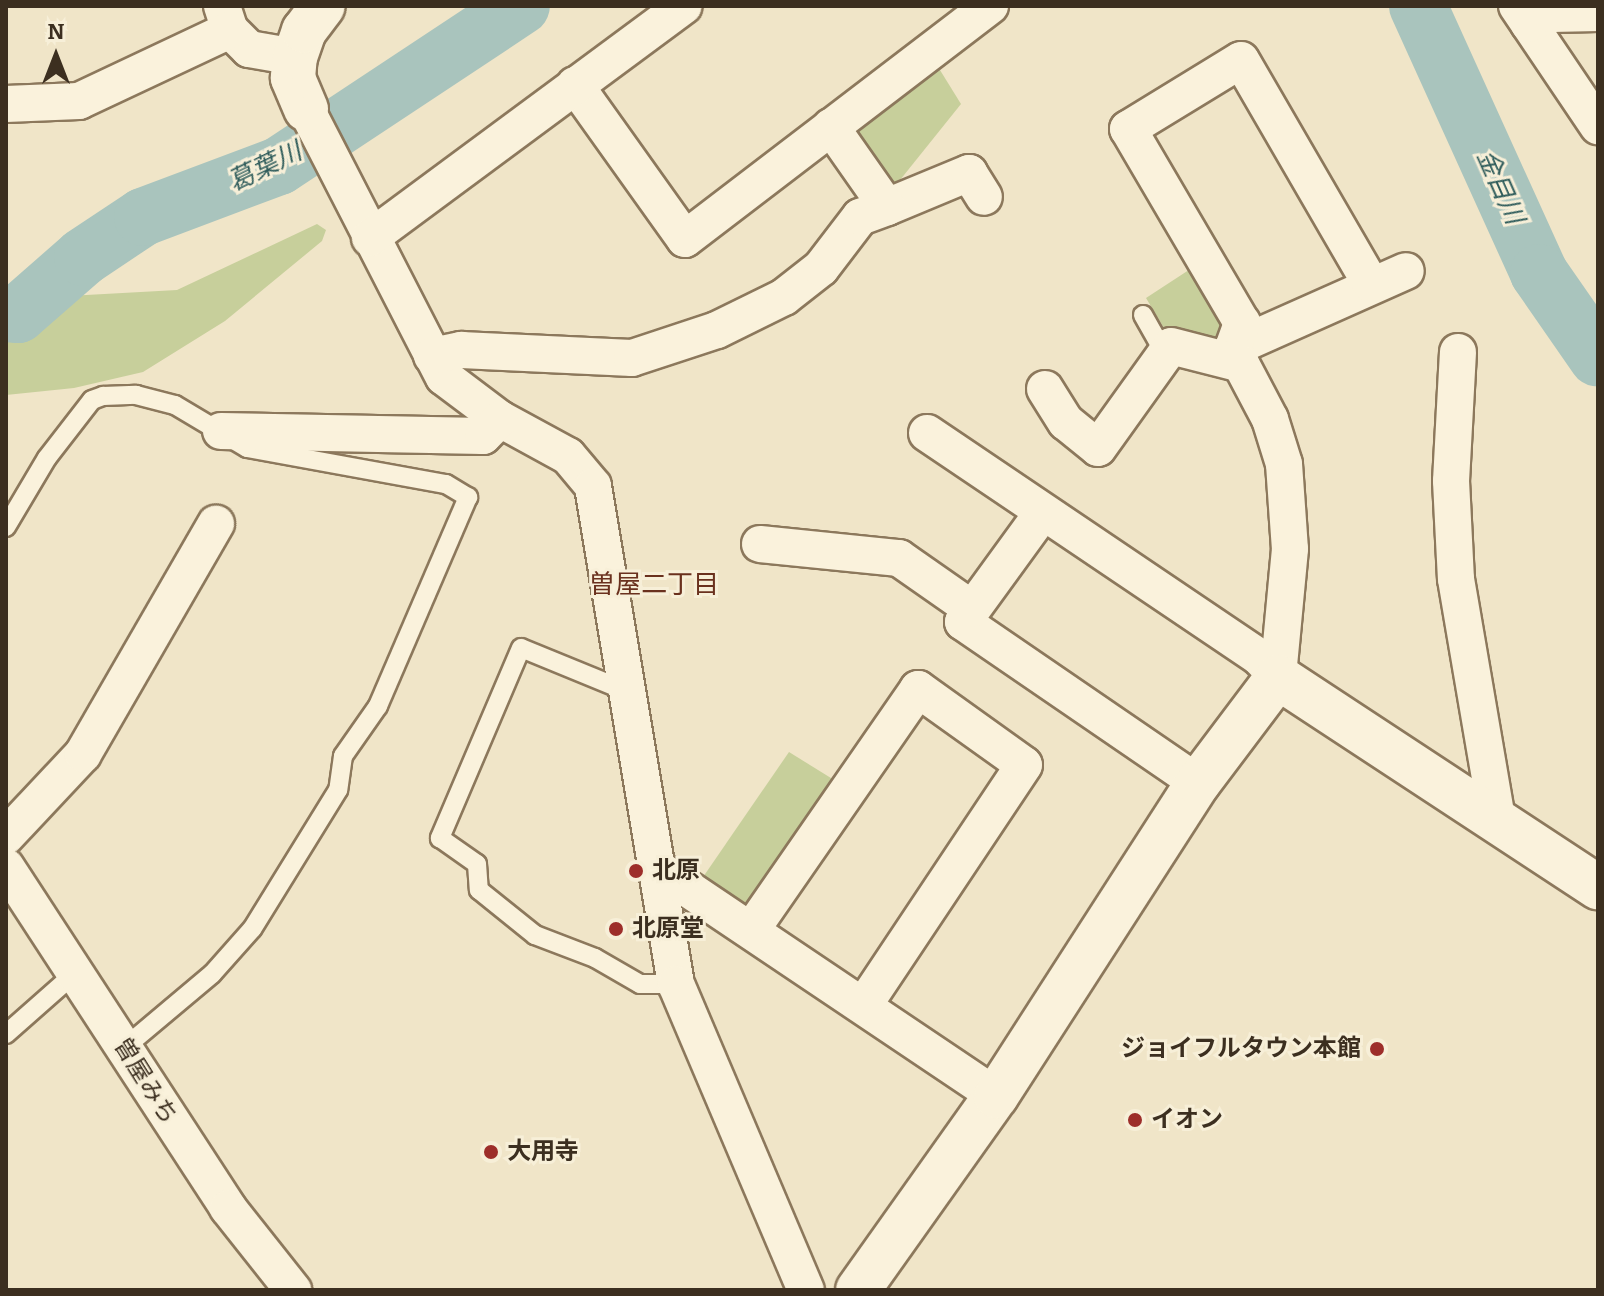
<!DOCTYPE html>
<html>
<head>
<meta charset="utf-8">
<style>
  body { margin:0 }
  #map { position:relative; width:1604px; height:1296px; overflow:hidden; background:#f0e5c8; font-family:Bitter,"Noto Sans JP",serif }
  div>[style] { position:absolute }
  .green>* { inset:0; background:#c7cf9b }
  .river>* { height:58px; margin:-29px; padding:0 29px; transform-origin:29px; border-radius:29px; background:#a9c4bd }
  .roads { filter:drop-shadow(2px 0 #8c785c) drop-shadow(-2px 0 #8c785c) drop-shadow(0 2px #8c785c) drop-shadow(0 -2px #8c785c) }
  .service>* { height:18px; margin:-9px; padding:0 9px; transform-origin:9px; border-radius:9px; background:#faf2dc }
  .minor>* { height:36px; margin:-18px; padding:0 18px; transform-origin:18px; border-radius:18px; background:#faf2dc }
  .tertiary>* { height:44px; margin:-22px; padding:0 22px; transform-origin:22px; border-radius:22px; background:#faf2dc }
  .dots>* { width:22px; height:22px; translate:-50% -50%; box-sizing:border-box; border:4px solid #f7efd8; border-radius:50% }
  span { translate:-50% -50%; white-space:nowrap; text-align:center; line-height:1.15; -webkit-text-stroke:6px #f7efd8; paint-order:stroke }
  .poi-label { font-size:24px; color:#3c2f20; font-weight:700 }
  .left { translate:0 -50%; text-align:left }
  .right { translate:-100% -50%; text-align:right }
  .street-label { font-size:24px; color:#3c2f20 }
  .water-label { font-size:26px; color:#2f5c5b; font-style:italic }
  .neighbourhood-label { font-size:26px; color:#6a311e }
  .frame { position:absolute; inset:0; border:8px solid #3c2f20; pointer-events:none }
  .north { position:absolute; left:16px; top:16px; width:80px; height:80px; -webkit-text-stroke:6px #f7efd8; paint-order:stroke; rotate:0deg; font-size:22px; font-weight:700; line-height:32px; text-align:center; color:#3c2f20 }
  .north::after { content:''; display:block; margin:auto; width:28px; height:36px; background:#3c2f20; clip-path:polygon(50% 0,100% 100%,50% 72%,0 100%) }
</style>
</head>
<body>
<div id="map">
  <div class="green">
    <i style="clip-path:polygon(935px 62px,961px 104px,892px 190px,852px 138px,853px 123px)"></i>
    <i style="clip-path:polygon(317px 224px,326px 230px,322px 241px,225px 321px,143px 372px,74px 388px,6px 395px,6px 291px,68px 296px,177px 290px)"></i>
    <i style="clip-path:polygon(1195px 266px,1229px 323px,1225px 336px,1208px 346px,1175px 326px,1167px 333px,1146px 298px)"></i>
    <i style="clip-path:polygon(789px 752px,839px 783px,757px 906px,742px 908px,701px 880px)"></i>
  </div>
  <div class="river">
    <i style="left:1418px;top:6px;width:293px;rotate:65.6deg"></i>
    <i style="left:1539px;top:273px;width:103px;rotate:55.2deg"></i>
    <i style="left:6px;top:313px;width:12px;rotate:5deg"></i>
    <i style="left:18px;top:314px;width:86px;rotate:-41.2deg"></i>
    <i style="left:83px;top:257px;width:72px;rotate:-33.7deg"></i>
    <i style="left:143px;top:217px;width:145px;rotate:-20.6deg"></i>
    <i style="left:279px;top:166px;width:290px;rotate:-33.5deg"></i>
  </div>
  <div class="roads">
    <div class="service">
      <i style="left:1143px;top:315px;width:45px;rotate:60.6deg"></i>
      <i style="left:6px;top:527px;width:80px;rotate:-59.3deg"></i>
      <i style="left:47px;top:458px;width:73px;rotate:-52.2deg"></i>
      <i style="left:92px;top:400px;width:12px;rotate:-20deg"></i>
      <i style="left:103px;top:396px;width:33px;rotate:-2deg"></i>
      <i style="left:136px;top:395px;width:40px;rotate:14.4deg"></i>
      <i style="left:175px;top:405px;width:84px;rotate:30.8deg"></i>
      <i style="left:247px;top:448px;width:202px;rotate:10.3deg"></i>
      <i style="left:446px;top:484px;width:26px;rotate:31deg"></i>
      <i style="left:468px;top:497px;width:228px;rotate:113.3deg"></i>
      <i style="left:378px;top:706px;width:61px;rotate:125deg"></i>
      <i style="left:343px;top:756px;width:34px;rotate:98deg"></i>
      <i style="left:338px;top:790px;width:163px;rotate:121.7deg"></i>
      <i style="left:252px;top:929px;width:60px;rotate:131.6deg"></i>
      <i style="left:212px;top:974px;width:114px;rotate:140deg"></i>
      <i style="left:626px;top:691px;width:113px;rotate:-157.7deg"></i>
      <i style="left:521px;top:648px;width:207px;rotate:113.1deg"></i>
      <i style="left:440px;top:838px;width:45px;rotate:35.1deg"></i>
      <i style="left:477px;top:864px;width:26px;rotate:86deg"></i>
      <i style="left:479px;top:890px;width:72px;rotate:38.8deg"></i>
      <i style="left:535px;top:935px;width:64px;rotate:21deg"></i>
      <i style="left:595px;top:958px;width:52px;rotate:30deg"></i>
      <i style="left:640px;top:984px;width:36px"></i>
      <i style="left:6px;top:1034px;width:91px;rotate:-41.4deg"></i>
    </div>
    <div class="minor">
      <i style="left:222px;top:6px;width:25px;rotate:72deg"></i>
      <i style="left:230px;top:30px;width:27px;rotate:45deg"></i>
      <i style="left:249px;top:49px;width:47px;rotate:9.9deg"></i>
      <i style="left:1517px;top:6px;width:145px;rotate:56deg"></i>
      <i style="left:1529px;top:24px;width:24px;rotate:-24deg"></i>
      <i style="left:1551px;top:14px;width:47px;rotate:-1.2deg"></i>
      <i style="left:575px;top:85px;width:189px;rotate:54.5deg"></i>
      <i style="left:685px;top:239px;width:384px;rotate:-37.4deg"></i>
      <i style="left:6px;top:104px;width:73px;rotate:-2.4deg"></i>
      <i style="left:79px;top:101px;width:167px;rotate:-25.2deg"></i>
      <i style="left:306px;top:109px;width:301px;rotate:62.8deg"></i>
      <i style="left:444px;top:377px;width:70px;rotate:36.9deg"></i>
      <i style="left:500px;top:419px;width:77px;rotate:28.6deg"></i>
      <i style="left:568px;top:456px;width:39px;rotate:50deg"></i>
      <i style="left:593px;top:486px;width:505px;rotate:80.54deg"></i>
      <i style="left:676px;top:984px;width:332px;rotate:67deg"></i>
      <i style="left:887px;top:207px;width:89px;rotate:-22.5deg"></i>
      <i style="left:969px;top:173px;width:28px;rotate:58deg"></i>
      <i style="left:370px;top:238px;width:390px;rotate:-36.5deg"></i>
      <i style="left:1233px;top:348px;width:189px;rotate:-24deg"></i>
      <i style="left:1458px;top:352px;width:129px;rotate:93.1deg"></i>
      <i style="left:1451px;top:481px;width:98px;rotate:87.1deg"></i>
      <i style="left:1456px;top:579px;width:243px;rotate:80.3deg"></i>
      <i style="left:432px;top:356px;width:30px;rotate:-12deg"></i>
      <i style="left:461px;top:350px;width:171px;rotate:2.7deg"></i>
      <i style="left:632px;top:358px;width:89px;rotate:-18.2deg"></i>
      <i style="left:717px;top:330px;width:75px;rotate:-26.2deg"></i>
      <i style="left:784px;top:297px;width:47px;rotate:-38.1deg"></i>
      <i style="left:821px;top:268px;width:64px;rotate:-52.6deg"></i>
      <i style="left:860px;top:217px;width:29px;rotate:-20deg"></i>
      <i style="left:887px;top:207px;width:98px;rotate:-125deg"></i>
      <i style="left:1241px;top:364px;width:18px;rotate:-117deg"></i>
      <i style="left:1233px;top:348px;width:27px;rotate:-70deg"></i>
      <i style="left:1242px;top:323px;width:225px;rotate:-120.4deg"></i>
      <i style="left:1128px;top:129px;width:132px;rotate:-31.4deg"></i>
      <i style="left:1241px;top:60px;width:259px;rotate:59.9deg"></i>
      <i style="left:1045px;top:389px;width:39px;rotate:58deg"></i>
      <i style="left:1066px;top:422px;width:41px;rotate:39.1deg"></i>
      <i style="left:1098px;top:448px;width:125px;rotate:-54.4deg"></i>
      <i style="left:1171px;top:346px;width:72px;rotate:14.4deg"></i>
      <i style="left:1241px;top:364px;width:62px;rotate:62.2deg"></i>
      <i style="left:1270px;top:419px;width:47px;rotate:72.7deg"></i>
      <i style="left:1284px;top:464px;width:85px;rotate:86deg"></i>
      <i style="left:1290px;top:549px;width:129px;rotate:95.4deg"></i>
      <i style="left:221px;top:431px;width:262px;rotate:1.1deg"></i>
      <i style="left:483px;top:436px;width:24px;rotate:-45deg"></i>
      <i style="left:927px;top:433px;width:399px;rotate:34deg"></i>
      <i style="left:1258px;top:656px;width:29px;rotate:46deg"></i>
      <i style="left:1043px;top:512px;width:136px;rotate:126deg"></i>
      <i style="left:963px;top:622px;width:285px;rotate:34.4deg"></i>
      <i style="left:760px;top:544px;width:140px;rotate:5.8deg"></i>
      <i style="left:899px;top:558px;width:89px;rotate:34.9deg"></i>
      <i style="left:6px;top:836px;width:112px;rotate:-46.8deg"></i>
      <i style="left:83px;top:754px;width:266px;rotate:-60deg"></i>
      <i style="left:6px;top:867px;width:407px;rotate:56.9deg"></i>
      <i style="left:228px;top:1208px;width:105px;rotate:51.6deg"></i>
      <i style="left:657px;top:868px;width:409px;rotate:33.9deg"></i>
      <i style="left:752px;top:929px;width:292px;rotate:-55.3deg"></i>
      <i style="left:918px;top:689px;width:130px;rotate:35.6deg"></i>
      <i style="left:1024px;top:765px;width:288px;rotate:123.7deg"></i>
    </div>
    <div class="tertiary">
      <i style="left:306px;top:109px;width:34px;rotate:-113deg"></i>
      <i style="left:293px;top:78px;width:21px;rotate:-85deg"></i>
      <i style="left:295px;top:57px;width:28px;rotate:-71deg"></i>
      <i style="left:304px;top:31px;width:31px;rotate:-53deg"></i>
      <i style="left:858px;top:1290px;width:238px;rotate:-54.6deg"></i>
      <i style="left:996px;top:1096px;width:373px;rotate:-57.2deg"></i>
      <i style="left:1198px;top:783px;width:133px;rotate:-53deg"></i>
      <i style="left:1278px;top:677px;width:383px;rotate:33.3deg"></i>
    </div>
  </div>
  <div class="dots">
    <i style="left:636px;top:871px;background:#9d2e2a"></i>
    <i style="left:616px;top:929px;background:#9d2e2a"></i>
    <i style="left:1377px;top:1049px;background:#9d2e2a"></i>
    <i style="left:1135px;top:1120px;background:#9d2e2a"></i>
    <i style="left:491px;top:1152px;background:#9d2e2a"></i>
  </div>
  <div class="poi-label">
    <span class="left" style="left:652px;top:871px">北原</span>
    <span class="left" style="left:632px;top:929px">北原堂</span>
    <span class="right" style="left:1361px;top:1049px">ジョイフルタウン本館</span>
    <span class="left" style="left:1151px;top:1120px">イオン</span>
    <span class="left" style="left:507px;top:1152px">大用寺</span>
  </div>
  <div class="street-label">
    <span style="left:145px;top:1081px;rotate:58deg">曽屋みち</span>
  </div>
  <div class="water-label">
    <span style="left:265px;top:167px;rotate:-26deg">葛葉川</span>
    <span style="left:1500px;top:187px;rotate:66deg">金目川</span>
  </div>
  <div class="neighbourhood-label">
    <span style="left:654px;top:585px">曽屋二丁目</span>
  </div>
  <div class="frame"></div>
  <div class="north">N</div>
</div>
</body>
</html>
